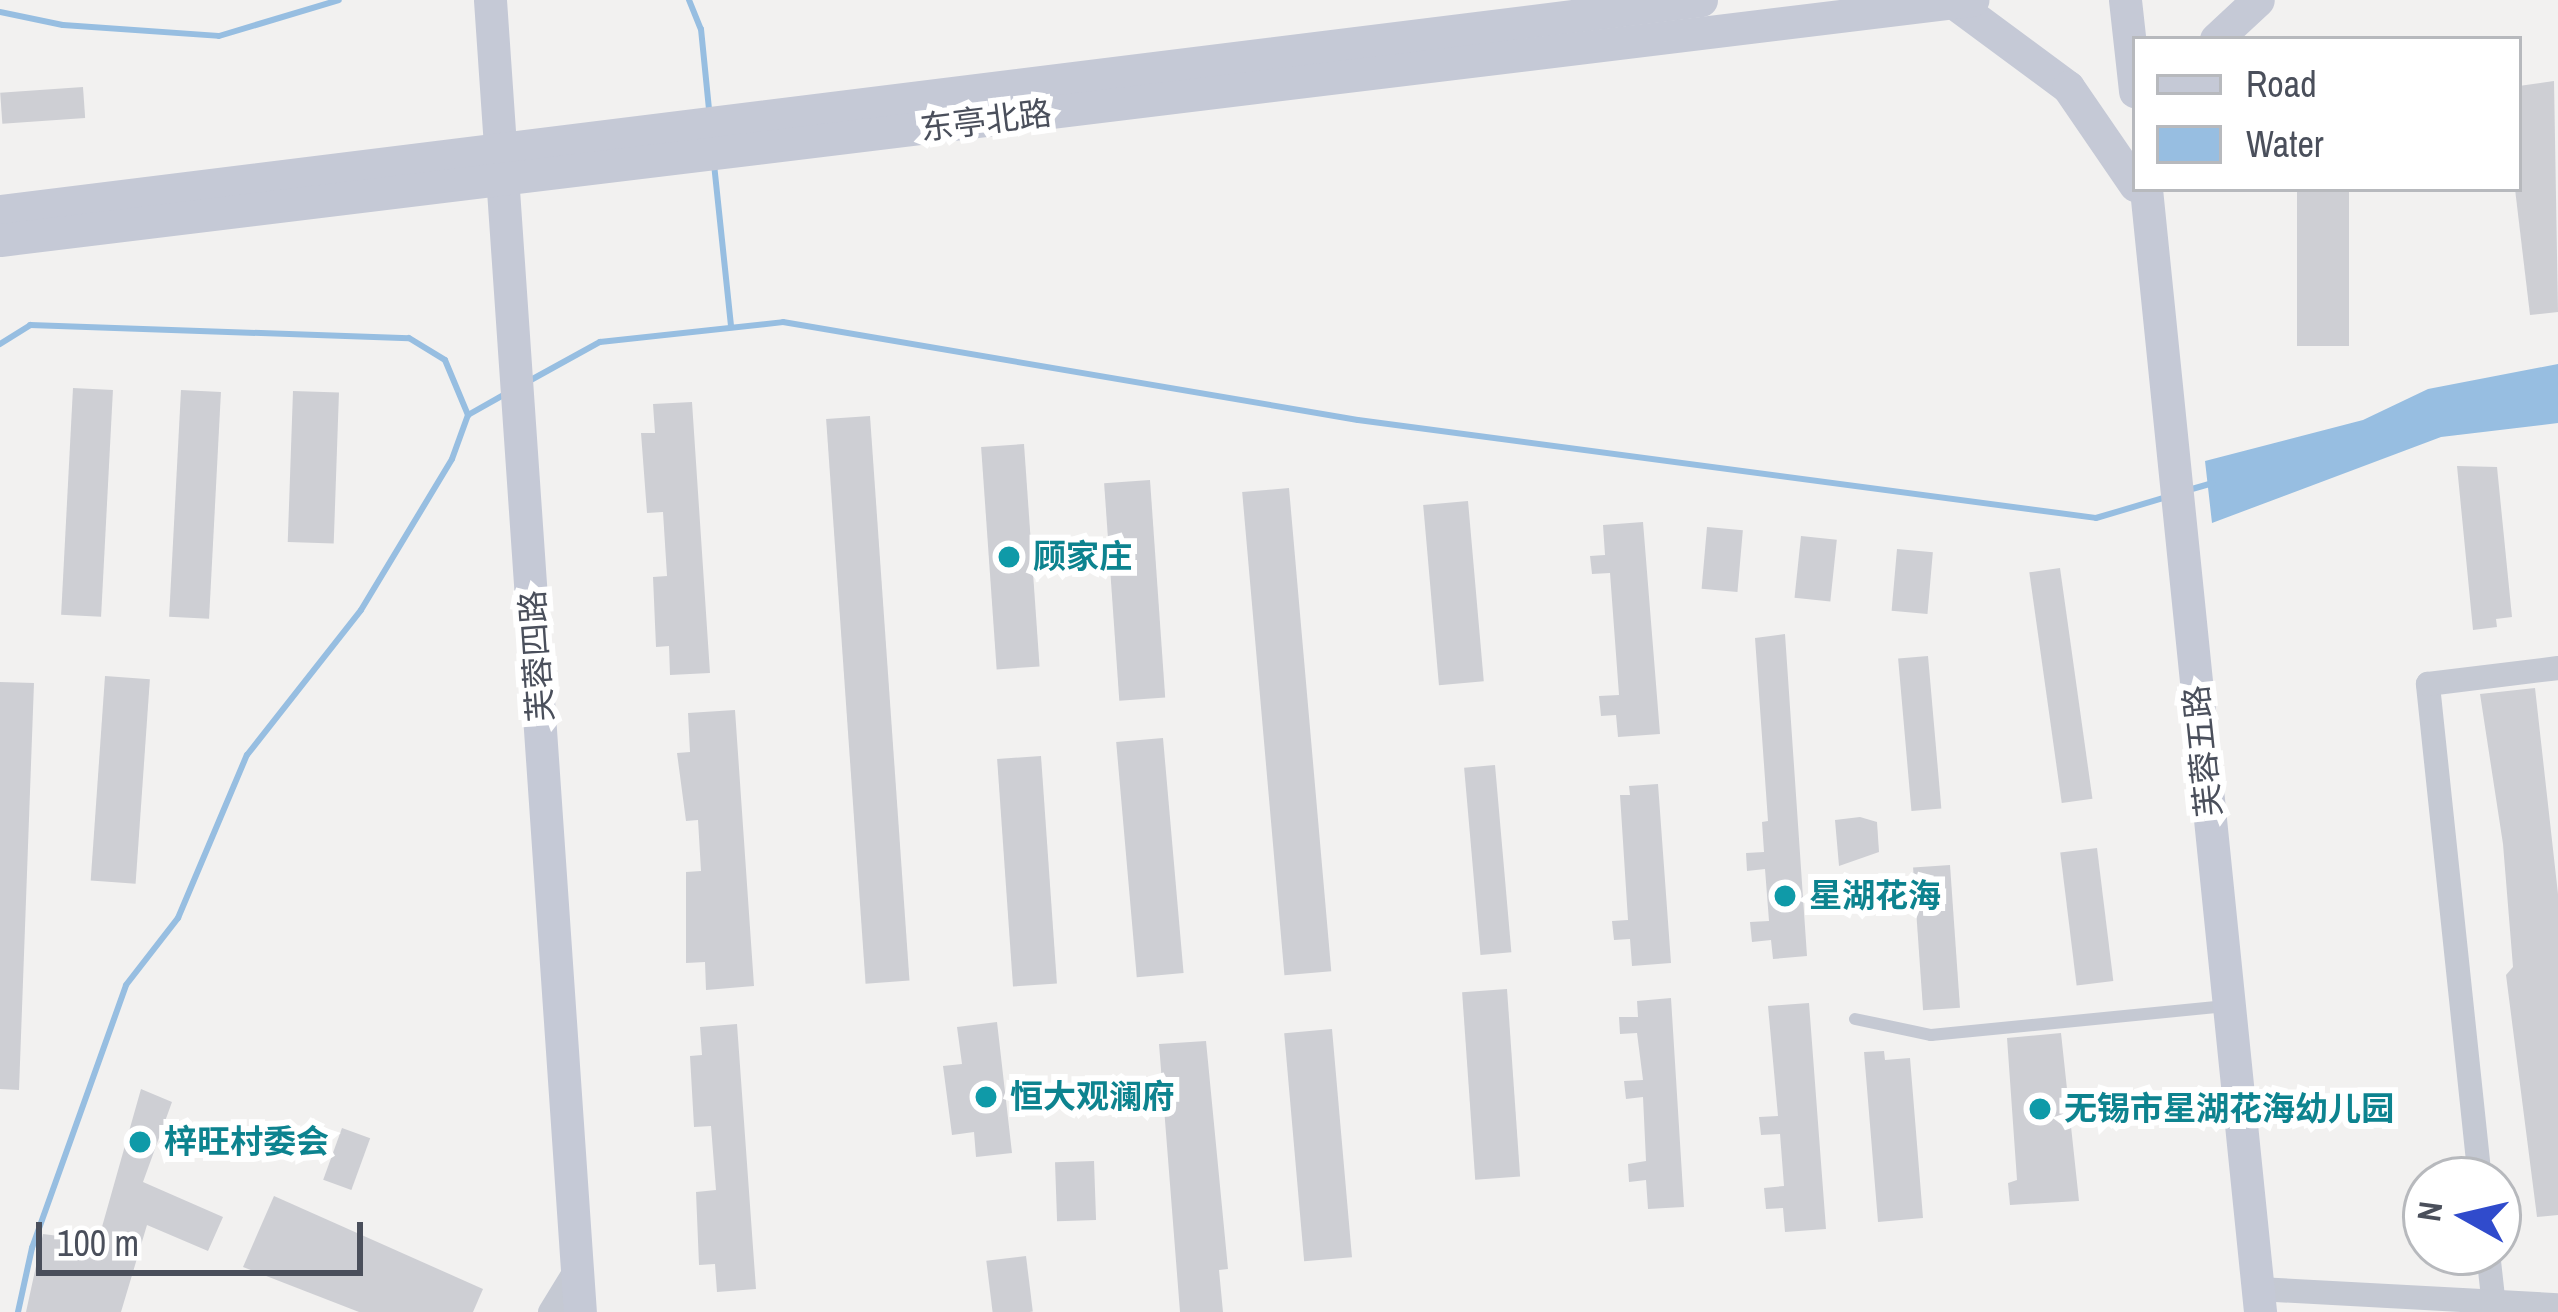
<!DOCTYPE html>
<html>
<head>
<meta charset="utf-8">
<style>
  body { margin:0 }
  #map { position:relative; width:2558px; height:1312px; overflow:hidden; background:#f2f1f0; font-family:"Archivo Narrow","Noto Sans SC",sans-serif }
  div>[style] { position:absolute }
  .water>* { inset:0; background:#97bee1 }
  .stream>* { height:6px; margin:-3px; padding:0 3px; transform-origin:3px; border-radius:3px; background:#97bee1 }
  .building>* { inset:0; background:#cecfd4; transform-origin:0 0 }
  .lane>* { height:12px; margin:-6px; padding:0 6px; transform-origin:6px; border-radius:6px; background:#c5c9d3 }
  .street>* { height:24px; margin:-12px; padding:0 12px; transform-origin:12px; border-radius:12px; background:#c5c9d3 }
  .secondary>* { height:33px; margin:-16.5px; padding:0 16.5px; transform-origin:16.5px; border-radius:16.5px; background:#c5c9d6 }
  .dots>* { width:33px; height:33px; translate:-50% -50%; box-sizing:border-box; border:6px solid #fff; border-radius:50% }
  span { translate:-50% -50%; white-space:nowrap; text-align:center; line-height:1.15; -webkit-text-stroke:12px #fff; paint-order:stroke }
  .street-label { font-size:33px; color:#4a4f5b }
  .culture-label { font-size:33px; color:#0d838f; font-weight:700 }
  .left { translate:0 -50%; text-align:left }
  .legend { position:absolute; left:2132px; top:36px; width:390px; height:156px; box-sizing:border-box; background:#fff; border:3px solid #b7b9bd; margin:0; padding:15px 21px; list-style:none; font-size:36px; color:#4a4f5b }
  .legend li { display:flex; align-items:center; gap:24px; height:60px }
  .legend b { width:60px; border:3px solid #b7b9bd }
  .north { position:absolute; left:2402px; top:1156px; width:120px; height:120px; box-sizing:border-box; background:#fff; border:3px solid #b7b9bd; border-radius:50%; rotate:278deg; font-size:33px; font-weight:700; line-height:48px; text-align:center; color:#4a4f5b }
  .north::after { content:''; display:block; margin:auto; width:42px; height:54px; background:#304bcc; clip-path:polygon(50% 0,100% 100%,50% 72%,0 100%) }
  .scale { position:absolute; left:36px; top:1222px; width:327px; height:54px; box-sizing:border-box; border:6px solid #4a4f5b; border-top:0; padding-left:15px; font-size:36px; line-height:42px; white-space:nowrap; color:#4a4f5b; -webkit-text-stroke:9px #fff; paint-order:stroke }
</style>
</head>
<body>
<div id="map">
  <div class="water">
    <i style="clip-path:polygon(2558px 364px,2558px 423px,2441px 437px,2212px 523px,2205px 461px,2363px 420px,2428px 389px)"></i>
  </div>
  <div class="stream">
    <i style="left:689px;top:0;width:31px;rotate:68deg"></i>
    <i style="left:701px;top:29px;width:80px;rotate:84.3deg"></i>
    <i style="left:0;top:12px;width:64px;rotate:11.7deg"></i>
    <i style="left:63px;top:25px;width:156px;rotate:4deg"></i>
    <i style="left:219px;top:36px;width:125px;rotate:-16.7deg"></i>
    <i style="left:714px;top:164px;width:164px;rotate:84deg"></i>
    <i style="left:0;top:344px;width:36px;rotate:-32deg"></i>
    <i style="left:30px;top:325px;width:379px;rotate:2deg"></i>
    <i style="left:409px;top:338px;width:42px;rotate:31.4deg"></i>
    <i style="left:445px;top:360px;width:60px;rotate:67.3deg"></i>
    <i style="left:468px;top:415px;width:45px;rotate:-29.4deg"></i>
    <i style="left:529px;top:381px;width:81px;rotate:-28.8deg"></i>
    <i style="left:600px;top:342px;width:184px;rotate:-6.2deg"></i>
    <i style="left:783px;top:322px;width:583px;rotate:9.67deg"></i>
    <i style="left:1358px;top:420px;width:744px;rotate:7.56deg"></i>
    <i style="left:2096px;top:518px;width:74px;rotate:-16.5deg"></i>
    <i style="left:2185px;top:491px;width:29px;rotate:-16deg"></i>
    <i style="left:18px;top:1312px;width:66px;rotate:-77.7deg"></i>
    <i style="left:32px;top:1248px;width:279px;rotate:-70.3deg"></i>
    <i style="left:126px;top:985px;width:85px;rotate:-52.2deg"></i>
    <i style="left:178px;top:918px;width:177px;rotate:-67.1deg"></i>
    <i style="left:247px;top:755px;width:184px;rotate:-51.8deg"></i>
    <i style="left:361px;top:610px;width:176px;rotate:-58.9deg"></i>
    <i style="left:452px;top:459px;width:47px;rotate:-70deg"></i>
  </div>
  <div class="building">
    <i style="clip-path:polygon(2554px 81px,2558px 312px,2530px 315px,2515px 189px,2519px 86px)"></i>
    <i style="left:83px;top:87px;width:31px;height:83px;rotate:86deg"></i>
    <i style="left:2297px;top:189px;width:52px;height:157px"></i>
    <i style="left:73px;top:388px;width:40px;height:227px;rotate:3deg"></i>
    <i style="left:181px;top:390px;width:40px;height:227px;rotate:3deg"></i>
    <i style="left:293px;top:391px;width:46px;height:151px;rotate:2deg"></i>
    <i style="clip-path:polygon(692px 402px,710px 673px,670px 675px,669px 646px,656px 647px,655px 624px,653px 577px,667px 576px,663px 512px,647px 513px,641px 433px,655px 433px,653px 404px)"></i>
    <i style="left:870px;top:416px;width:566px;height:44px;rotate:86deg"></i>
    <i style="left:1024px;top:444px;width:223px;height:43px;rotate:86deg"></i>
    <i style="clip-path:polygon(2457px 466px,2497px 467px,2512px 617px,2496px 619px,2497px 627px,2473px 630px)"></i>
    <i style="left:1150px;top:480px;width:218px;height:46px;rotate:86deg"></i>
    <i style="left:1289px;top:488px;width:485px;height:47px;rotate:85deg"></i>
    <i style="left:1468px;top:501px;width:181px;height:45px;rotate:85deg"></i>
    <i style="clip-path:polygon(1643px 522px,1660px 734px,1618px 737px,1616px 715px,1601px 716px,1599px 696px,1619px 695px,1610px 573px,1592px 574px,1590px 556px,1605px 555px,1603px 525px)"></i>
    <i style="left:1707px;top:527px;width:36px;height:62px;rotate:5deg"></i>
    <i style="left:1801px;top:536px;width:36px;height:62px;rotate:6deg"></i>
    <i style="left:1897px;top:549px;width:36px;height:62px;rotate:5deg"></i>
    <i style="left:2060px;top:568px;width:233px;height:31px;rotate:82deg"></i>
    <i style="clip-path:polygon(1785px 634px,1807px 956px,1773px 959px,1771px 940px,1752px 942px,1750px 922px,1769px 921px,1765px 869px,1747px 871px,1746px 853px,1764px 852px,1762px 822px,1768px 821px,1755px 638px)"></i>
    <i style="left:1928px;top:656px;width:153px;height:30px;rotate:85deg"></i>
    <i style="left:105px;top:676px;width:45px;height:205px;rotate:4deg"></i>
    <i style="clip-path:polygon(0 682px,34px 683px,19px 1090px,0 1089px)"></i>
    <i style="clip-path:polygon(2535px 688px,2558px 894px,2558px 1215px,2537px 1217px,2506px 975px,2513px 967px,2503px 844px,2480px 694px)"></i>
    <i style="clip-path:polygon(735px 710px,754px 986px,706px 990px,705px 962px,686px 963px,686px 872px,701px 871px,698px 820px,686px 821px,677px 753px,690px 752px,688px 713px)"></i>
    <i style="left:1163px;top:738px;width:236px;height:47px;rotate:85deg"></i>
    <i style="left:1041px;top:756px;width:228px;height:44px;rotate:86deg"></i>
    <i style="left:1495px;top:765px;width:188px;height:31px;rotate:85deg"></i>
    <i style="clip-path:polygon(1658px 784px,1671px 963px,1632px 966px,1630px 939px,1614px 940px,1612px 921px,1628px 920px,1620px 795px,1630px 795px,1629px 786px)"></i>
    <i style="clip-path:polygon(1860px 817px,1877px 822px,1879px 852px,1839px 866px,1835px 820px)"></i>
    <i style="left:2097px;top:848px;width:134px;height:37px;rotate:83deg"></i>
    <i style="left:1950px;top:865px;width:143px;height:37px;rotate:86deg"></i>
    <i style="left:1507px;top:989px;width:188px;height:45px;rotate:86deg"></i>
    <i style="clip-path:polygon(1671px 998px,1684px 1207px,1648px 1209px,1646px 1180px,1629px 1182px,1628px 1164px,1646px 1161px,1643px 1097px,1626px 1099px,1624px 1081px,1643px 1080px,1637px 1033px,1620px 1034px,1619px 1017px,1638px 1017px,1637px 1001px)"></i>
    <i style="clip-path:polygon(1809px 1003px,1826px 1229px,1785px 1232px,1783px 1208px,1766px 1209px,1764px 1188px,1784px 1186px,1780px 1134px,1761px 1135px,1759px 1117px,1778px 1116px,1768px 1006px)"></i>
    <i style="clip-path:polygon(997px 1022px,1012px 1153px,976px 1157px,974px 1132px,952px 1135px,943px 1066px,962px 1064px,957px 1027px)"></i>
    <i style="clip-path:polygon(737px 1024px,756px 1289px,717px 1292px,715px 1264px,699px 1265px,696px 1192px,716px 1190px,711px 1126px,694px 1127px,690px 1056px,702px 1055px,700px 1027px)"></i>
    <i style="left:1332px;top:1029px;width:229px;height:48px;rotate:85deg"></i>
    <i style="clip-path:polygon(2061px 1033px,2079px 1201px,2010px 1205px,2008px 1183px,2017px 1180px,2007px 1038px)"></i>
    <i style="clip-path:polygon(1206px 1041px,1228px 1269px,1219px 1270px,1223px 1312px,1180px 1312px,1159px 1044px)"></i>
    <i style="clip-path:polygon(1884px 1051px,1885px 1060px,1910px 1058px,1923px 1218px,1878px 1222px,1864px 1052px)"></i>
    <i style="clip-path:polygon(141px 1089px,172px 1102px,143px 1182px,223px 1217px,208px 1251px,147px 1225px,121px 1312px,26px 1312px,43px 1234px,98px 1241px)"></i>
    <i style="left:342px;top:1128px;width:30px;height:55px;rotate:20deg"></i>
    <i style="left:1094px;top:1161px;width:59px;height:39px;rotate:88deg"></i>
    <i style="clip-path:polygon(274px 1196px,483px 1289px,473px 1312px,359px 1312px,243px 1267px)"></i>
    <i style="left:1026px;top:1256px;width:56px;height:40px;rotate:83deg"></i>
  </div>
  <div class="lane">
    <i style="left:1855px;top:1019px;width:78px;rotate:11.9deg"></i>
    <i style="left:1931px;top:1035px;width:299px;rotate:-5.6deg"></i>
  </div>
  <div class="street">
    <i style="left:2480px;top:1180px;width:499px;rotate:-96deg"></i>
    <i style="left:2428px;top:684px;width:131px;rotate:-7deg"></i>
    <i style="left:2488px;top:1252px;width:45px;rotate:83.7deg"></i>
    <i style="left:2258px;top:1289px;width:300px;rotate:3.1deg"></i>
    <i style="left:550px;top:1312px;width:52px;rotate:-58.5deg"></i>
  </div>
  <div class="secondary">
    <i style="left:490px;top:0;width:1315px;rotate:86.08deg"></i>
    <i style="left:2125px;top:0;width:92px;rotate:83.7deg"></i>
    <i style="left:1953px;top:2px;width:143px;rotate:36.5deg"></i>
    <i style="left:2068px;top:87px;width:119px;rotate:55.6deg"></i>
    <i style="left:2216px;top:39px;width:57px;rotate:-42.9deg"></i>
    <i style="left:2146px;top:189px;width:1129px;rotate:84.2deg"></i>
    <i style="left:0;top:211px;width:1714px;rotate:-7.07deg"></i>
    <i style="left:0;top:240px;width:1987px;rotate:-6.94deg"></i>
  </div>
  <div class="dots">
    <i style="left:1009px;top:557px;background:#0f9aa8"></i>
    <i style="left:1785px;top:896px;background:#0f9aa8"></i>
    <i style="left:986px;top:1097px;background:#0f9aa8"></i>
    <i style="left:2040px;top:1109px;background:#0f9aa8"></i>
    <i style="left:140px;top:1142px;background:#0f9aa8"></i>
  </div>
  <div class="street-label">
    <span style="left:986px;top:121px;rotate:-7deg">东亭北路</span>
    <span style="left:537px;top:656px;rotate:-94deg">芙蓉四路</span>
    <span style="left:2203px;top:751px;rotate:-96deg">芙蓉五路</span>
  </div>
  <div class="culture-label">
    <span class="left" style="left:1033px;top:557px">顾家庄</span>
    <span class="left" style="left:1809px;top:896px">星湖花海</span>
    <span class="left" style="left:1010px;top:1097px">恒大观澜府</span>
    <span class="left" style="left:2064px;top:1109px">无锡市星湖花海幼儿园</span>
    <span class="left" style="left:164px;top:1142px">梓旺村委会</span>
  </div>
  <ul class="legend">
  <li><b style="height:15px;background:#c5c9d6"></b>Road</li>
  <li><b style="height:33px;background:#97bee1"></b>Water</li>
  </ul>
  <div class="north">N</div>
  <div class="scale">100 m</div>
</div>
</body>
</html>
